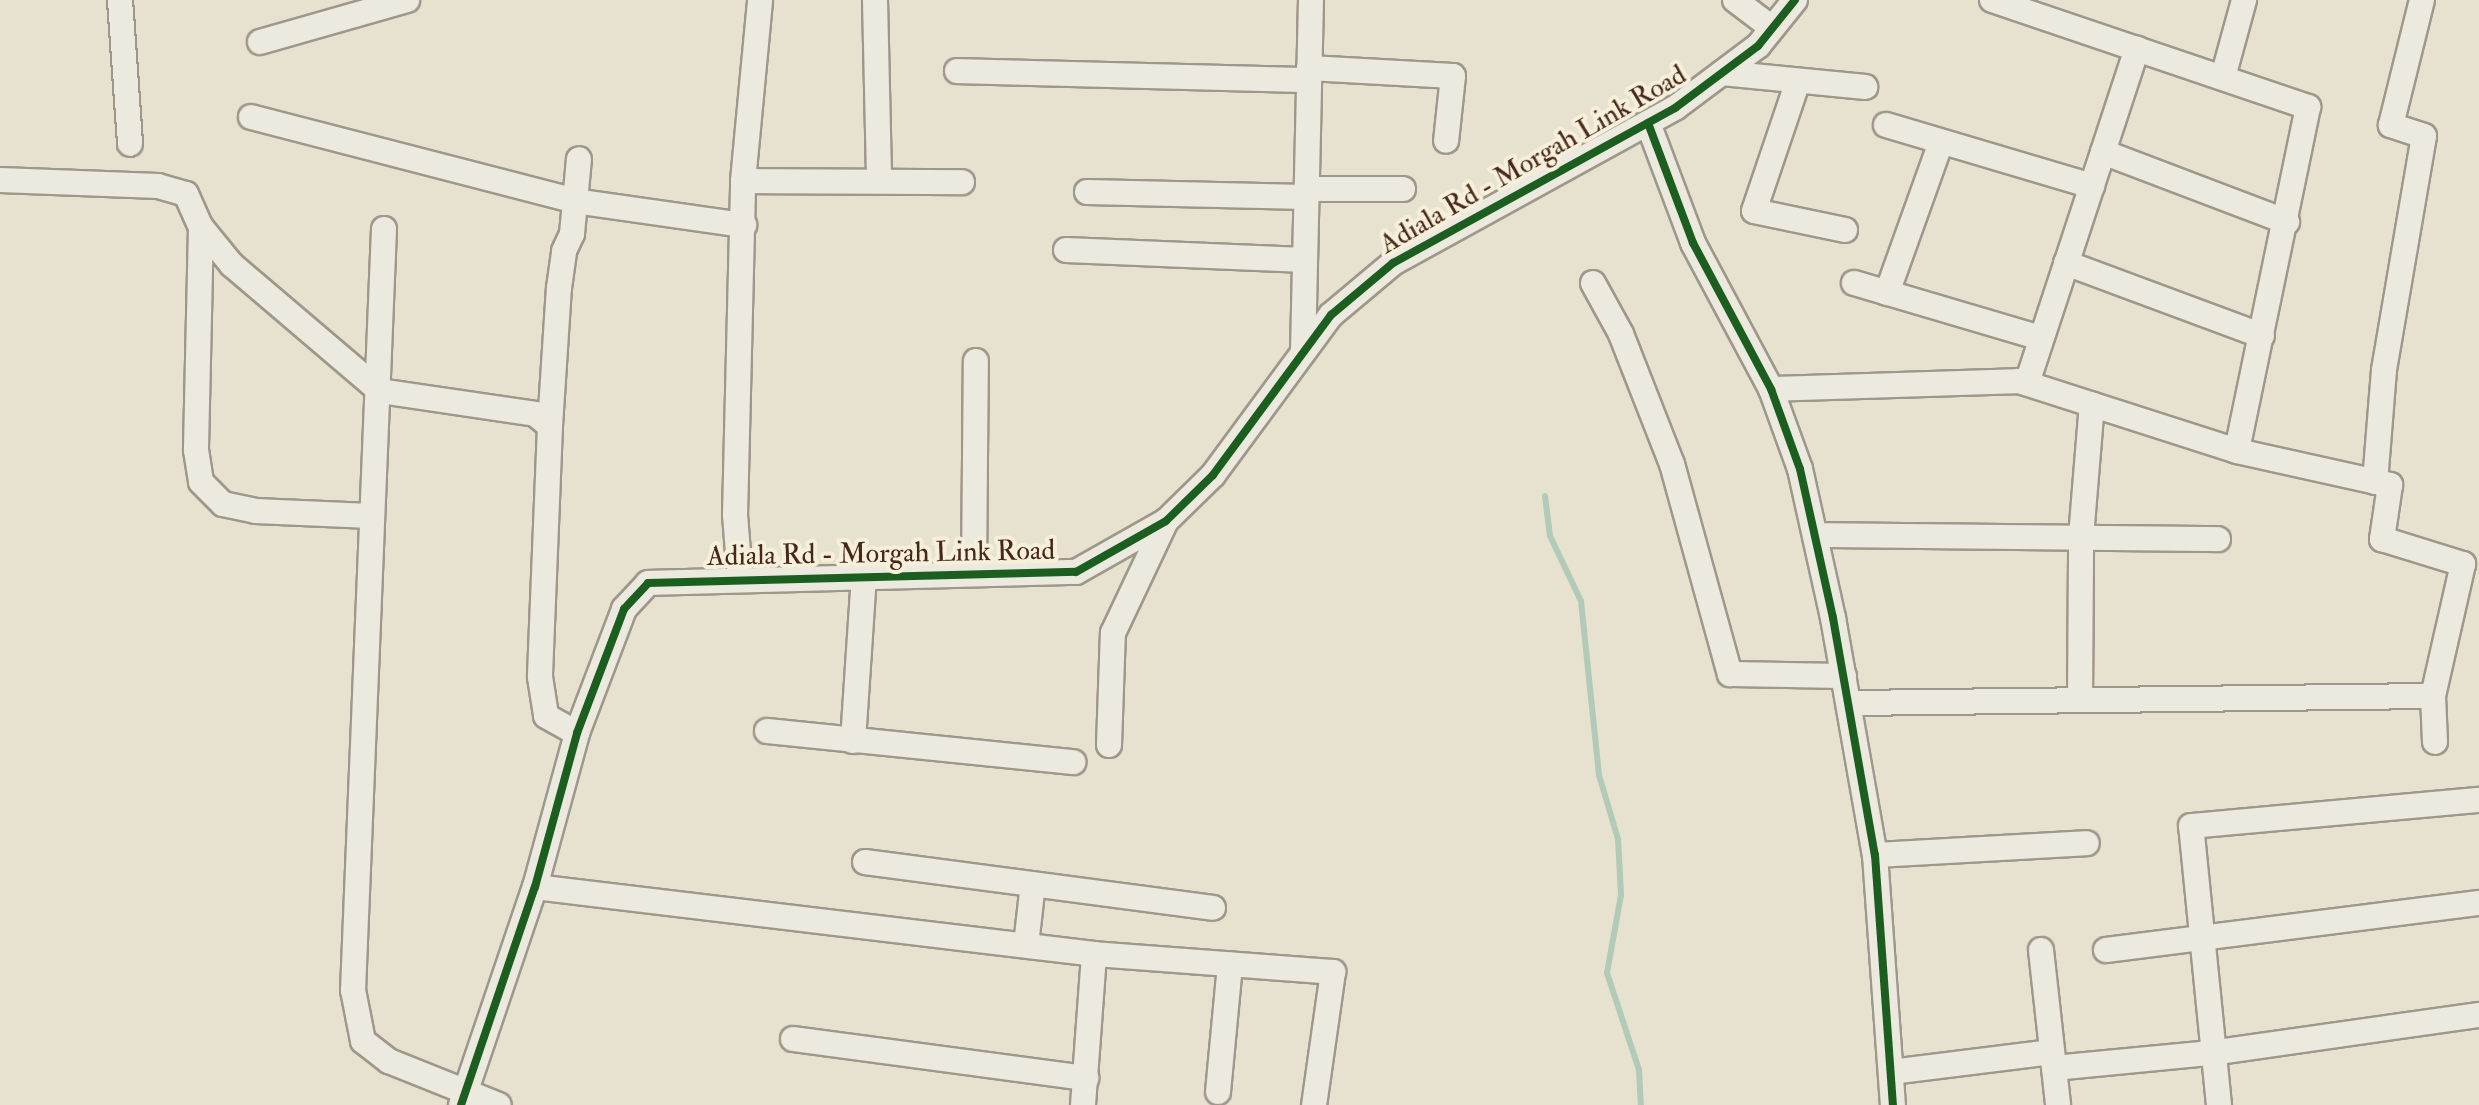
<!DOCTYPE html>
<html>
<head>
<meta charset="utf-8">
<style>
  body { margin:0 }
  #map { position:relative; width:2479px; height:1105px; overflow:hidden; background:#e7e1cf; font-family:"IM FELL Double Pica",serif }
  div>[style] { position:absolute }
  .stream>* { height:6px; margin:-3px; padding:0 3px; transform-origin:3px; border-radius:3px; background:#b2cab8 }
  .roads { filter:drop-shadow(2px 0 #9e978b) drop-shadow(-2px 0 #9e978b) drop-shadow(0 2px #9e978b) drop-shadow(0 -2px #9e978b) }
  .minor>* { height:24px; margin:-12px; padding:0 12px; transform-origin:12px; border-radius:12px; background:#ece9df }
  .cycleway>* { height:8px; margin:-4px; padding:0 4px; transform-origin:4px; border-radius:4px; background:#1b5e20 }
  span { translate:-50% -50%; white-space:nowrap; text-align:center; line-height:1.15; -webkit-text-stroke:8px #f6efd9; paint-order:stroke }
  .street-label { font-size:28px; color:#46271c }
</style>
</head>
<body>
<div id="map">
  <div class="stream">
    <i style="left:1545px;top:496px;width:40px;rotate:82.9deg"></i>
    <i style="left:1550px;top:536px;width:72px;rotate:64.5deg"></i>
    <i style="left:1581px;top:601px;width:175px;rotate:84.1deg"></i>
    <i style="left:1599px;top:775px;width:67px;rotate:73.5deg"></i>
    <i style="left:1618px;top:839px;width:56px;rotate:86.9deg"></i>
    <i style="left:1621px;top:895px;width:79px;rotate:100.2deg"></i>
    <i style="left:1607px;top:973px;width:102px;rotate:71.7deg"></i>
    <i style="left:1639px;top:1070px;width:35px;rotate:87deg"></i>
  </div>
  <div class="roads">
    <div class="minor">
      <i style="left:120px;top:0;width:144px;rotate:86deg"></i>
      <i style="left:875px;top:0;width:178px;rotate:88.7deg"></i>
      <i style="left:1735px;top:0;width:46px;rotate:37.1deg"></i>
      <i style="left:1992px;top:0;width:334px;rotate:18.7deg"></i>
      <i style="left:2308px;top:107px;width:351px;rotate:101.7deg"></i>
      <i style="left:260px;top:42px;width:153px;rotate:-15.9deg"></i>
      <i style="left:1309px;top:68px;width:144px;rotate:3.2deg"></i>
      <i style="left:1453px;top:76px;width:65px;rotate:96.1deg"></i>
      <i style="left:957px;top:71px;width:352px;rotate:1.5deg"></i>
      <i style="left:1722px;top:73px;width:144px;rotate:5.6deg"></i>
      <i style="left:2223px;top:77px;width:80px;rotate:-74.7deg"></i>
      <i style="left:1798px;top:81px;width:137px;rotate:108.7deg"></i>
      <i style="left:1754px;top:211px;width:93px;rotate:11.8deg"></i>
      <i style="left:251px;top:117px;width:335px;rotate:14.5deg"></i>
      <i style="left:575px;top:201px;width:171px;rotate:8.1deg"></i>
      <i style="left:1648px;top:123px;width:128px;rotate:69.4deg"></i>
      <i style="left:1693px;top:243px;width:166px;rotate:61.9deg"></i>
      <i style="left:1771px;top:389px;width:85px;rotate:70.1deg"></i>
      <i style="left:1800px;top:469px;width:153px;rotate:77.5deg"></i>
      <i style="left:1833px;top:618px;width:241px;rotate:80deg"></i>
      <i style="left:1875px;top:855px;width:251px;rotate:85.9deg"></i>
      <i style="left:1886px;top:125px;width:215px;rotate:16.5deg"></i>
      <i style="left:2103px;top:152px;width:197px;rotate:20.8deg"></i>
      <i style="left:0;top:180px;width:158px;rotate:2.2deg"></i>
      <i style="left:158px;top:186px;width:29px;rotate:16deg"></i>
      <i style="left:186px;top:194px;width:36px;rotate:66deg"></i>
      <i style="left:201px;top:227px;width:223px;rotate:91.3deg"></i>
      <i style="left:196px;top:450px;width:32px;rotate:81deg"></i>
      <i style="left:201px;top:482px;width:31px;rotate:45deg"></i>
      <i style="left:223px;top:504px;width:34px;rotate:12deg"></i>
      <i style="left:256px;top:511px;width:114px;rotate:2.5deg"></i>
      <i style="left:743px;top:181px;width:219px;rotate:0.3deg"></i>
      <i style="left:1307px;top:189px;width:96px"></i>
      <i style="left:1087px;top:192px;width:219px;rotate:1.3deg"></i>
      <i style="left:201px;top:227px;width:49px;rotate:50.8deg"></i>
      <i style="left:232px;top:265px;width:194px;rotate:40.4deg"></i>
      <i style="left:380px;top:391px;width:157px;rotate:8.4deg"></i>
      <i style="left:535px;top:414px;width:19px;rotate:39deg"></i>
      <i style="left:550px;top:426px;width:251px;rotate:92.3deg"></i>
      <i style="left:540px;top:677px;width:39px;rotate:81deg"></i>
      <i style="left:546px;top:716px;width:35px;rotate:29deg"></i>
      <i style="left:384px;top:229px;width:762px;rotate:92.33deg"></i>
      <i style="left:353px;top:990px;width:52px;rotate:78.9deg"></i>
      <i style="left:363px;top:1041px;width:33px;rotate:38deg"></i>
      <i style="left:389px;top:1061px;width:118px;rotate:21.8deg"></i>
      <i style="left:1066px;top:250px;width:239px;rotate:2.4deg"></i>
      <i style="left:2066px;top:263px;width:209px;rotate:20.4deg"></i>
      <i style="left:1593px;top:283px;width:58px;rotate:61.2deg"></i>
      <i style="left:1621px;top:334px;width:140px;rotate:68.6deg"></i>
      <i style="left:1672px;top:464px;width:218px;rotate:74.6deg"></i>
      <i style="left:1730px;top:674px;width:114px;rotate:1deg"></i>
      <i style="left:1854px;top:283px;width:195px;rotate:16.4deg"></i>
      <i style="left:1887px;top:293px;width:160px;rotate:-70.3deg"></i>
      <i style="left:1303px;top:352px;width:352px;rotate:-88.7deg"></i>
      <i style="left:2027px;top:383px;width:352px;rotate:-71.8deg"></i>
      <i style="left:1771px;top:389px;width:248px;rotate:-1.8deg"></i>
      <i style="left:2019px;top:381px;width:229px;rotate:17.8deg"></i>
      <i style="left:2237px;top:451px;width:157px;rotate:12.5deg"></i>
      <i style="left:2390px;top:485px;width:55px;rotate:98.4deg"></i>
      <i style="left:2382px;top:539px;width:85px;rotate:17.2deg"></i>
      <i style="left:2463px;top:564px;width:135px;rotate:102.8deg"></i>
      <i style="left:2433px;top:696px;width:46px;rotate:87.5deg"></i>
      <i style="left:550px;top:426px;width:138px;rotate:-86.3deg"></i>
      <i style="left:559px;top:288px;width:37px;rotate:-82deg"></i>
      <i style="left:564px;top:251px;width:19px;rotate:-65deg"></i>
      <i style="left:572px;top:234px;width:75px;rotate:-84.7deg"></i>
      <i style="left:2375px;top:482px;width:112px;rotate:-85.4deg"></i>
      <i style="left:2384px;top:370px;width:237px;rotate:-80.3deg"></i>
      <i style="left:2424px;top:136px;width:35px;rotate:-162deg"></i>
      <i style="left:2391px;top:125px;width:129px;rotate:-76.1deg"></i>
      <i style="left:1815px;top:535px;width:403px;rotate:0.6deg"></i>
      <i style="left:974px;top:573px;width:212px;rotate:-89.5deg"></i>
      <i style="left:740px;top:577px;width:62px;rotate:-94.6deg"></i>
      <i style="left:735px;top:515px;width:334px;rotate:-88.6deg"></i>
      <i style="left:743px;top:181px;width:182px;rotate:-84.6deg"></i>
      <i style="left:2080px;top:700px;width:163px;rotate:-89.6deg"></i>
      <i style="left:2081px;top:537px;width:133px;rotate:-85.3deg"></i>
      <i style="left:1850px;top:703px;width:583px;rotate:-0.69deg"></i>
      <i style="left:767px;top:731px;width:308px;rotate:5.8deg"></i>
      <i style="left:853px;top:741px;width:166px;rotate:-86.2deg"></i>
      <i style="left:1109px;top:745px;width:112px;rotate:-88deg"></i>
      <i style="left:1113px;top:633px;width:124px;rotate:-64.7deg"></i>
      <i style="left:1875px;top:855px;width:212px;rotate:-3.2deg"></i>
      <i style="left:865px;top:862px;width:351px;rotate:7.5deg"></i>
      <i style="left:535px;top:887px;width:563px;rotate:6.83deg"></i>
      <i style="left:1094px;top:954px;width:240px;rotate:4.3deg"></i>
      <i style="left:1333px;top:972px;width:134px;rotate:98.1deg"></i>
      <i style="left:1026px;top:945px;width:61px;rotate:-83.5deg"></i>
      <i style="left:2041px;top:950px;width:156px;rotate:83.7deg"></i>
      <i style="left:2106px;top:950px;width:376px;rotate:-7.2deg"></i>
      <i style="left:793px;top:1039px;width:296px;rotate:7.6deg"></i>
      <i style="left:2054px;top:1068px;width:158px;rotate:-5.5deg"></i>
      <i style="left:2211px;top:1053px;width:271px;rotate:-8.1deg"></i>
      <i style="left:1891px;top:1072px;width:162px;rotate:-7.1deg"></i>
      <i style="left:1218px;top:1092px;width:128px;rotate:-84.6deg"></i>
      <i style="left:461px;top:1105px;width:230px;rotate:-71.3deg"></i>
      <i style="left:535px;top:887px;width:160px;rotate:-74.7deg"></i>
      <i style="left:577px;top:733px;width:133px;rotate:-69.2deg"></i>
      <i style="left:624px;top:609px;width:35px;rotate:-47deg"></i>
      <i style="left:648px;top:583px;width:428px;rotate:-1.5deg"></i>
      <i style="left:1076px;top:572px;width:103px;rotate:-29.5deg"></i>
      <i style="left:1166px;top:521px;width:66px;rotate:-44.4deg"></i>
      <i style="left:1213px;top:475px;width:199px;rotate:-53.6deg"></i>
      <i style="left:1331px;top:315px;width:81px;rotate:-40deg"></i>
      <i style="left:1393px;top:263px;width:322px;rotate:-28.8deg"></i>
      <i style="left:1675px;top:108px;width:104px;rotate:-36.8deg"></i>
      <i style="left:1758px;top:46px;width:59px;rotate:-51.2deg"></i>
      <i style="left:1083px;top:1105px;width:151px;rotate:-85.8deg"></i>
      <i style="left:2219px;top:1105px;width:280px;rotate:-95.7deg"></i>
      <i style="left:2191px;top:826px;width:289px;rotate:-5.2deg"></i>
    </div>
  </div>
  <div class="cycleway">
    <i style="left:1648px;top:123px;width:128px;rotate:69.4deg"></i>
    <i style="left:1693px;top:243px;width:166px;rotate:61.9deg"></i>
    <i style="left:1771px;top:389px;width:85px;rotate:70.1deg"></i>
    <i style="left:1800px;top:469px;width:153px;rotate:77.5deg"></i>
    <i style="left:1833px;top:618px;width:241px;rotate:80deg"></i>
    <i style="left:1875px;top:855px;width:251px;rotate:85.9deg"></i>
    <i style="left:461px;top:1105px;width:230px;rotate:-71.3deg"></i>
    <i style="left:535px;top:887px;width:160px;rotate:-74.7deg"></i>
    <i style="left:577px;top:733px;width:133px;rotate:-69.2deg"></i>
    <i style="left:624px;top:609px;width:35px;rotate:-47deg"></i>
    <i style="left:648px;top:583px;width:428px;rotate:-1.5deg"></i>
    <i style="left:1076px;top:572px;width:103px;rotate:-29.5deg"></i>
    <i style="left:1166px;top:521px;width:66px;rotate:-44.4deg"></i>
    <i style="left:1213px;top:475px;width:199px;rotate:-53.6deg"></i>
    <i style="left:1331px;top:315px;width:81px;rotate:-40deg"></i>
    <i style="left:1393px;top:263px;width:322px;rotate:-28.8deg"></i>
    <i style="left:1675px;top:108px;width:104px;rotate:-36.8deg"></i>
    <i style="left:1758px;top:46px;width:59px;rotate:-51.2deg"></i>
  </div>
  <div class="street-label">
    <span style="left:1533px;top:160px;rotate:-30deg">Adiala Rd - Morgah Link Road</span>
    <span style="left:881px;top:554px;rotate:-1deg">Adiala Rd - Morgah Link Road</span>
  </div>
</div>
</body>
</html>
